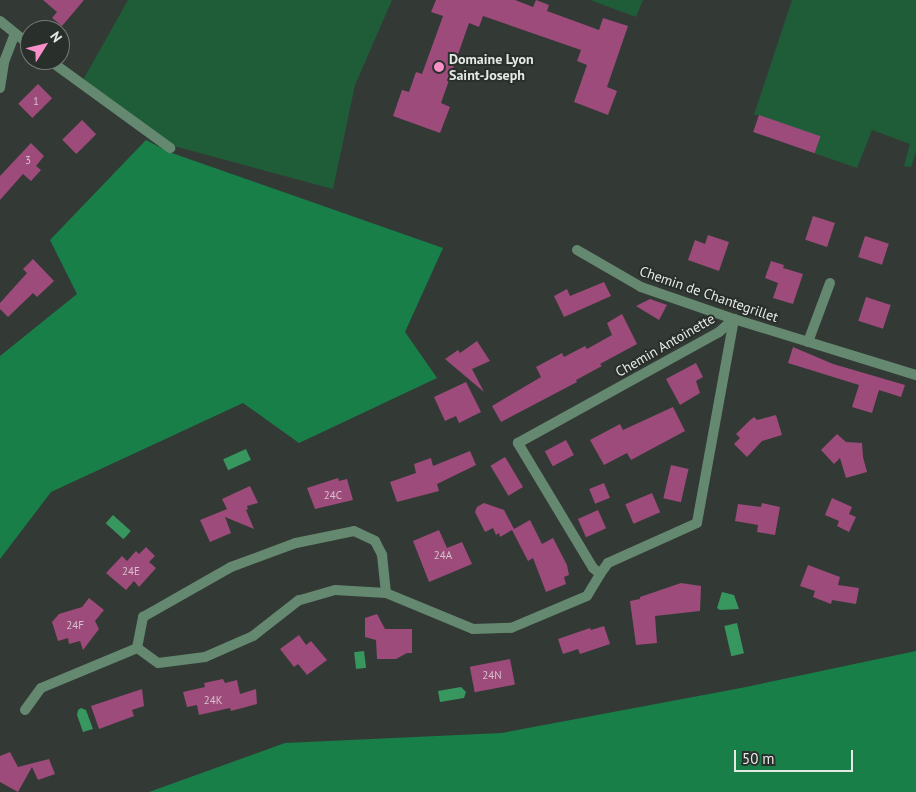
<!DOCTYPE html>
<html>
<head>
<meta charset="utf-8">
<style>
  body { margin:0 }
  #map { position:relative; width:916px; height:792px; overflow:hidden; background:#333a35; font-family:"PT Sans",sans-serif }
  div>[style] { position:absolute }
  .green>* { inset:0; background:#1f5d39 }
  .forest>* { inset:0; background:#197f49 }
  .water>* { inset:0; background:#38965f; transform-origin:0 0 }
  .building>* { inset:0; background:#9d4b7a; transform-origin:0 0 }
  .minor>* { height:10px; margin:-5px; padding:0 5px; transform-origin:5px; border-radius:5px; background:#658970 }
  .dots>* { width:14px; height:14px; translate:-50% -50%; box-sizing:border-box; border:2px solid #292f2b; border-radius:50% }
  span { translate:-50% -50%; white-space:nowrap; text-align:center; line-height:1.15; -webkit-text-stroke:4px #292f2b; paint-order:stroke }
  .number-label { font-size:11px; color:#d4c2cc }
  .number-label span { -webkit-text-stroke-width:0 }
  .poi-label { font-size:14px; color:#e6eae7; font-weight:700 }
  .left { translate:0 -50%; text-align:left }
  .street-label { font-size:14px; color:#e6eae7 }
  .north { position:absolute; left:20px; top:20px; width:50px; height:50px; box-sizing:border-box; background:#292f2b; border:1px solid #757a76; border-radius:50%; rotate:54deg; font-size:14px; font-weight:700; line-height:20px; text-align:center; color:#e6eae7 }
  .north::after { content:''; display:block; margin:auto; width:18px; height:22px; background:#f98fc9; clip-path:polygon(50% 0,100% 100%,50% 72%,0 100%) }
  .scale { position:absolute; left:734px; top:750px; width:119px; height:22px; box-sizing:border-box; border:2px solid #e6eae7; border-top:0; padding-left:6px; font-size:15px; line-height:18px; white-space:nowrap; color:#e6eae7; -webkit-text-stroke:4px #292f2b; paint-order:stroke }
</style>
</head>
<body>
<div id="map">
  <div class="green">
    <i style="clip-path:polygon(128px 0,392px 0,355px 85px,333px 189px,174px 146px,83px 80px)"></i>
    <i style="clip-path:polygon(590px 0,643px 0,636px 17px)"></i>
    <i style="clip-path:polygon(792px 0,916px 0,916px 152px,911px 167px,904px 166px,910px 144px,872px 130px,857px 168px,814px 153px,759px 115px,754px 115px)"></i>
  </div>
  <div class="forest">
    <i style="clip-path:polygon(146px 140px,169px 152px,443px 248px,405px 332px,437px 378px,299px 443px,243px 403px,51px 492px,0 559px,0 356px,77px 294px,50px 240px)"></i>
    <i style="clip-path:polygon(916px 651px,916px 792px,149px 792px,285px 743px,502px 733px,741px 688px)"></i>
  </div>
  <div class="water">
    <i style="left:246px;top:449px;width:12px;height:25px;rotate:66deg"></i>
    <i style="left:113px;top:515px;width:24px;height:11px;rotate:42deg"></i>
    <i style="clip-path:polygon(722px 592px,734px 595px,739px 609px,720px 610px,717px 608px)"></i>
    <i style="left:737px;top:623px;width:31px;height:13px;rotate:77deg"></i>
    <i style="left:364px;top:651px;width:17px;height:10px;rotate:83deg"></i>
    <i style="clip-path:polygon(461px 687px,466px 692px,464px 698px,440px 702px,438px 691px)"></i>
    <i style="clip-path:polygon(81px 708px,86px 710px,93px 729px,83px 732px,77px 715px,78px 710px)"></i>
  </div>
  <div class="building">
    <i style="clip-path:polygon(43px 0,84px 0,62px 26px,52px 18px,57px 12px)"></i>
    <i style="clip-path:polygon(436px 0,515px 0,533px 7px,536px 0,549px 5px,547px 11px,599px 30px,603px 18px,628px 26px,607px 87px,617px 91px,608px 115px,574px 102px,587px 65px,577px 61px,581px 50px,483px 16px,479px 27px,469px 23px,441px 103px,450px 107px,440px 133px,393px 116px,402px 90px,409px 92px,416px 72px,422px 74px,443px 16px,431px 12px)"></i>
    <i style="left:38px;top:84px;width:20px;height:28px;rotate:45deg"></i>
    <i style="left:759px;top:115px;width:65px;height:18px;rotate:19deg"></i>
    <i style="left:82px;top:120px;width:20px;height:28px;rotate:45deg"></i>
    <i style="clip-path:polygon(31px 143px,44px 156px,36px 166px,41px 170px,31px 181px,23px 174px,0 200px,0 176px)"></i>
    <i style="left:813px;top:216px;width:23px;height:25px;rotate:18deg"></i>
    <i style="clip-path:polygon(708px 235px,729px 242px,719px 271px,688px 260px,695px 240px,705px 244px)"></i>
    <i style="left:865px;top:236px;width:25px;height:22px;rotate:18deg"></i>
    <i style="clip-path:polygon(33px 259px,54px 281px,37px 297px,33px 293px,8px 317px,0 309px,0 303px,27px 273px,23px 269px)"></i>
    <i style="clip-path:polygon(771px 261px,784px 265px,783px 268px,803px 274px,793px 304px,773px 298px,778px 283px,765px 278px)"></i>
    <i style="clip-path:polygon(604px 282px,611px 296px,564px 317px,554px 296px,567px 289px,570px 296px)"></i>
    <i style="left:866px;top:297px;width:26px;height:25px;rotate:18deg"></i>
    <i style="clip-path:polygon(650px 299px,667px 305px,659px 320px,636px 306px)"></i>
    <i style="clip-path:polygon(622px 314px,637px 344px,600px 364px,602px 366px,576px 380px,577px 382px,501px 422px,492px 406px,541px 377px,536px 367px,562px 353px,564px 357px,585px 346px,587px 349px,612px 335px,607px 323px)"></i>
    <i style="clip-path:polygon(477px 341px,490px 361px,472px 369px,484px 392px,445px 359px,458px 350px,460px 353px)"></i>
    <i style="clip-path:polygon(793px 347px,833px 364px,905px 385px,901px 397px,879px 390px,872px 413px,852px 407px,859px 385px,788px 363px)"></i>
    <i style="clip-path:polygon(696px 363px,703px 377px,696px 381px,700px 393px,680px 405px,666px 379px)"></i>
    <i style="clip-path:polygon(466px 382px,481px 412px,459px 423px,456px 416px,445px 421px,434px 397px)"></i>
    <i style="clip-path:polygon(673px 407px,685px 431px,631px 460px,627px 453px,604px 465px,590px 440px,620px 424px,623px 430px)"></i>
    <i style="clip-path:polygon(776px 415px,782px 435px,762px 441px,747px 457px,734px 444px,740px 438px,736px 434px,749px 421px,754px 417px,757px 420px)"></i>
    <i style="clip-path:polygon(837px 434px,846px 442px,862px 443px,863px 457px,867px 472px,846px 478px,840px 458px,834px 464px,821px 450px)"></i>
    <i style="left:566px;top:440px;width:17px;height:24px;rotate:62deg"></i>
    <i style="clip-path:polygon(470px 451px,476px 465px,437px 484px,439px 491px,397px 502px,390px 482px,416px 473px,414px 464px,431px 458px,433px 466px)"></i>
    <i style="left:505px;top:457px;width:35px;height:17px;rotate:59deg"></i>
    <i style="left:671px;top:465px;width:18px;height:34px;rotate:13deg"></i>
    <i style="clip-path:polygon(338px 478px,339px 481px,347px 479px,353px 500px,315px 509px,307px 488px)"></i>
    <i style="left:604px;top:483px;width:16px;height:16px;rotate:68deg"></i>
    <i style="clip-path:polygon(250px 486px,258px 503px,247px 506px,248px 509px,246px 510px,254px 529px,225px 517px,231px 533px,210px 542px,200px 520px,227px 509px,222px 499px)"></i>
    <i style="left:652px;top:493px;width:21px;height:29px;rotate:67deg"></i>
    <i style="clip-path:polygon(832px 498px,852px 507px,849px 514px,856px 517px,849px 532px,837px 526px,839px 521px,825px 515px)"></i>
    <i style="clip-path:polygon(484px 503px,504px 510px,514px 529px,530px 520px,542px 544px,553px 538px,567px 565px,569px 575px,564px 577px,566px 584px,546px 592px,533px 558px,528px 561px,512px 530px,500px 537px,499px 533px,496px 535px,493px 528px,485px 532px,475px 512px,477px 507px)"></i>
    <i style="clip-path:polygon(762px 503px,780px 507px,775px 535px,757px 532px,758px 525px,735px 521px,738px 504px,761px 507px)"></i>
    <i style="left:598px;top:510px;width:20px;height:22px;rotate:66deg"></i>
    <i style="clip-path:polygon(439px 530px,447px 548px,462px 542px,472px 564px,429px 582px,413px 541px)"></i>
    <i style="clip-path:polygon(146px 547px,155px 556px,149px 562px,156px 568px,139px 587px,134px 581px,126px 590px,106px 573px,122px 556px,127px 561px,136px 551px,139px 554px)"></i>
    <i style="clip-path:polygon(808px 565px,840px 577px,838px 585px,859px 588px,856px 604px,832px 600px,831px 604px,813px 597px,815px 591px,800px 586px)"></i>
    <i style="clip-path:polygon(681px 583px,701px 586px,700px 611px,655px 616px,657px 643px,636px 645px,630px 601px,640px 599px,640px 597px)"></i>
    <i style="clip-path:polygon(89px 598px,104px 610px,95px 621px,99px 629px,83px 650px,80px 641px,69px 644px,68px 638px,58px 641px,52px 622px,59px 614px,82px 607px)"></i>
    <i style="clip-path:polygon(377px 614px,385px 629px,412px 629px,412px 653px,407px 653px,396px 659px,377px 659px,376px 640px,365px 637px,365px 618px)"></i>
    <i style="clip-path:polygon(604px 626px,610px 644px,580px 654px,578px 649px,563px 654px,558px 639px,590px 628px,591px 630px)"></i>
    <i style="clip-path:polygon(299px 635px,306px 645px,311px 641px,327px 660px,307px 675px,298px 664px,294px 667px,280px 649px)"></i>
    <i style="left:510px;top:659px;width:26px;height:41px;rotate:79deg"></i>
    <i style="clip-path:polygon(223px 679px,225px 683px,237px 680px,240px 694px,256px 689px,257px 704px,231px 711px,230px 708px,199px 715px,197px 705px,187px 707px,183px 692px,205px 687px,204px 683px)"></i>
    <i style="clip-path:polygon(142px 689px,144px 706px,132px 710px,134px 716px,99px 729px,91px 706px)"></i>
    <i style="clip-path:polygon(10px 752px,18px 767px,49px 759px,55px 774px,38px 780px,32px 767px,18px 792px,0 782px,0 756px)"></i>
  </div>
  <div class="minor">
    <i style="left:0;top:21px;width:38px;rotate:39deg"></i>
    <i style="left:49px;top:60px;width:150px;rotate:36deg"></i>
    <i style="left:0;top:88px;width:26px;rotate:-81deg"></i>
    <i style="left:4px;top:62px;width:30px;rotate:-69deg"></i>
    <i style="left:577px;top:250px;width:74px;rotate:30deg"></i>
    <i style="left:641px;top:287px;width:98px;rotate:19deg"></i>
    <i style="left:734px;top:319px;width:190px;rotate:17.1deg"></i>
    <i style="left:734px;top:319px;width:207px;rotate:100.3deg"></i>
    <i style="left:697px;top:523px;width:98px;rotate:155.8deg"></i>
    <i style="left:608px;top:563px;width:14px;rotate:126deg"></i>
    <i style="left:600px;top:574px;width:9px;rotate:-139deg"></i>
    <i style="left:593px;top:568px;width:146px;rotate:-121deg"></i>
    <i style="left:518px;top:443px;width:230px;rotate:-28.9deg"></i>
    <i style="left:719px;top:332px;width:20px;rotate:-41deg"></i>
    <i style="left:808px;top:342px;width:63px;rotate:-69.6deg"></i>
    <i style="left:354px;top:531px;width:23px;rotate:25deg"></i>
    <i style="left:375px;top:541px;width:16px;rotate:63deg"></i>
    <i style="left:382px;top:555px;width:38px;rotate:84deg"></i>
    <i style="left:386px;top:593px;width:51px;rotate:-176.6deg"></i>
    <i style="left:335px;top:590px;width:37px;rotate:164deg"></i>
    <i style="left:299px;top:600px;width:58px;rotate:142deg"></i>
    <i style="left:253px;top:636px;width:52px;rotate:156.4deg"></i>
    <i style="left:205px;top:657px;width:47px;rotate:172.7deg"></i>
    <i style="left:158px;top:663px;width:26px;rotate:-144deg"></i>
    <i style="left:137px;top:648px;width:32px;rotate:-79deg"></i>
    <i style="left:143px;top:617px;width:101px;rotate:-29.6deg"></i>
    <i style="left:231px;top:567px;width:69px;rotate:-20.3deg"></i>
    <i style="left:296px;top:543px;width:59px;rotate:-11.7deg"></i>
    <i style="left:386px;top:593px;width:94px;rotate:22.5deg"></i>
    <i style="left:473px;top:629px;width:38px;rotate:-2deg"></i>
    <i style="left:511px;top:628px;width:82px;rotate:-22.8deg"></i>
    <i style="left:587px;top:596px;width:26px;rotate:-59deg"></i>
    <i style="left:25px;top:710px;width:27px;rotate:-54deg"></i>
    <i style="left:41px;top:688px;width:104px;rotate:-22.6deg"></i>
  </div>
  <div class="dots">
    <i style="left:439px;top:67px;background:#f98fc9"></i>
  </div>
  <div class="number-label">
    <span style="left:36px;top:101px">1</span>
    <span style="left:28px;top:160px">3</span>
    <span style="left:333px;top:495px">24C</span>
    <span style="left:443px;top:555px">24A</span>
    <span style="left:131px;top:571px">24E</span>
    <span style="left:75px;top:625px">24F</span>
    <span style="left:492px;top:675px">24N</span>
    <span style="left:213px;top:700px">24K</span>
  </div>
  <div class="poi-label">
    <span class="left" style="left:449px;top:67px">Domaine Lyon<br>Saint-Joseph</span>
  </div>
  <div class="street-label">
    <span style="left:709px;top:294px;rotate:19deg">Chemin de Chantegrillet</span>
    <span style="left:665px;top:345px;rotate:-30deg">Chemin Antoinette</span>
  </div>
  <div class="north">N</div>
  <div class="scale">50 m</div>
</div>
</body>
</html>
